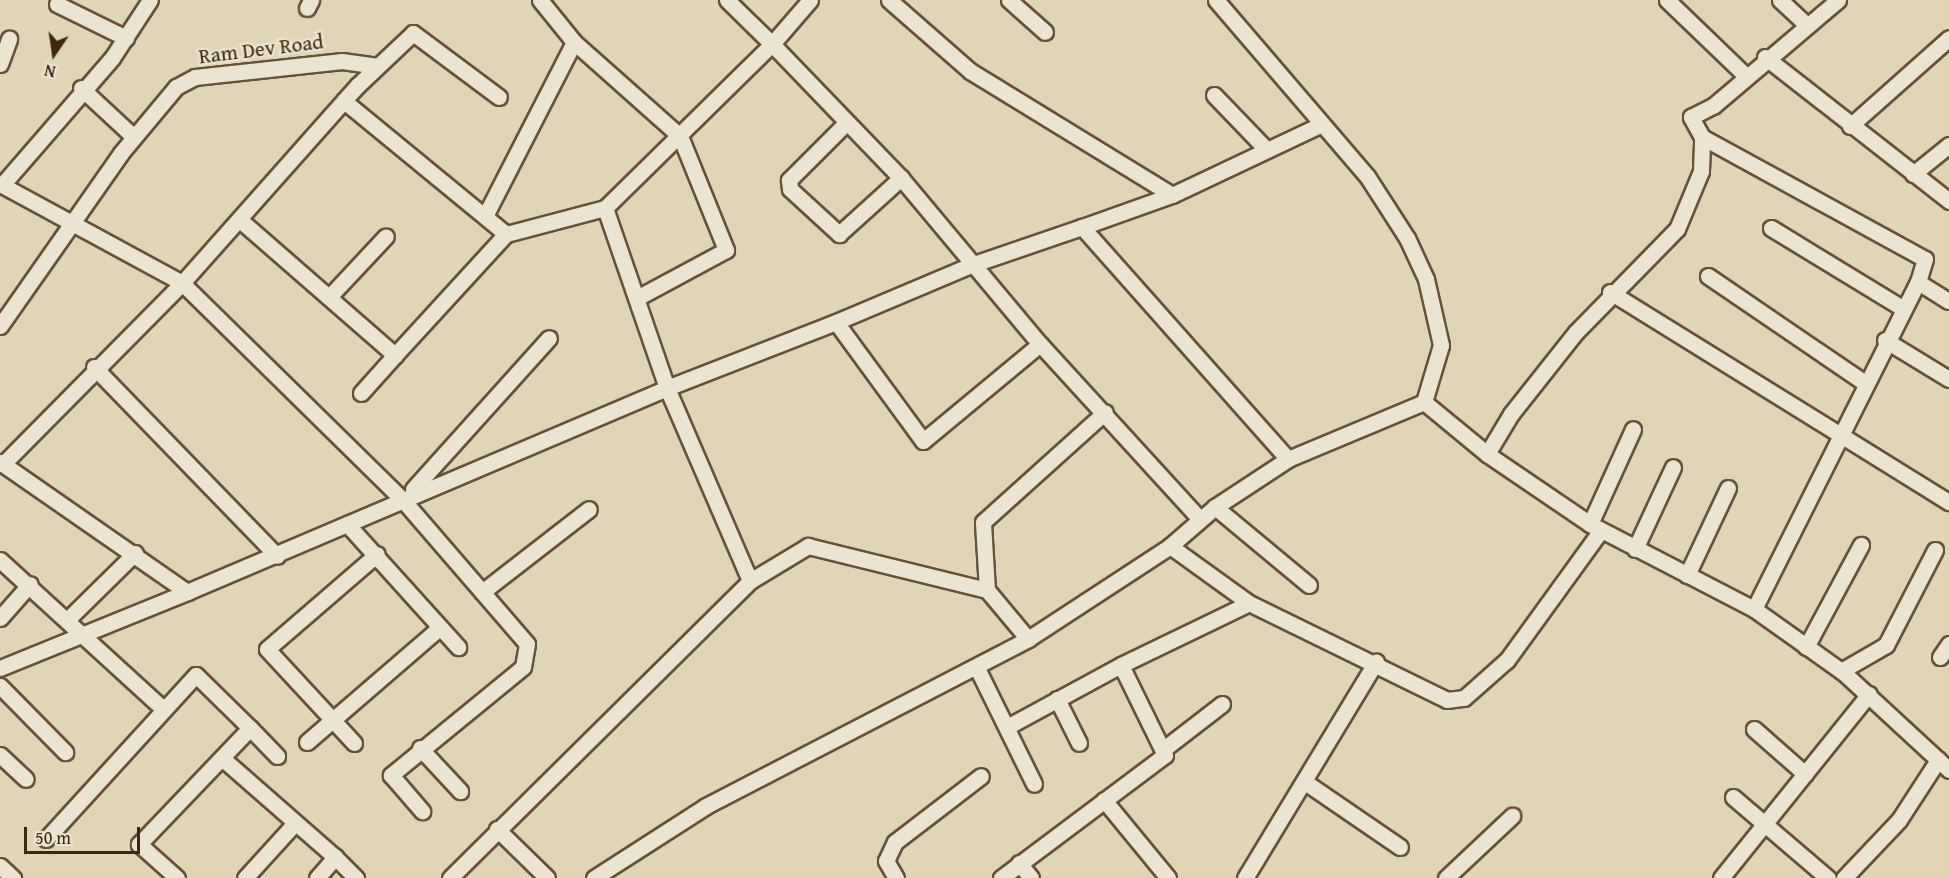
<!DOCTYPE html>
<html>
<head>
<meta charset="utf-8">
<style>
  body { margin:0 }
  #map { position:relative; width:1949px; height:878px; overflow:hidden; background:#e0d5b6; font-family:"Gentium Book Plus",serif }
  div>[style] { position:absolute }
  .roads { filter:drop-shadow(2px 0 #665237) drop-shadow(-2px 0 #665237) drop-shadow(0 2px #665237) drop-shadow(0 -2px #665237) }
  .minor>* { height:15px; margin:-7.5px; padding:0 7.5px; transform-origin:7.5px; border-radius:7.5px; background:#ebe4d0 }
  span { translate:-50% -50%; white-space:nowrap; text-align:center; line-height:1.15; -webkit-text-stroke:4.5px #ebe4d0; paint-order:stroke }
  .street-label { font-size:21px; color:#3e270d }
  .north { position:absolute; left:24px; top:24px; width:60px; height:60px; -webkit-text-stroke:4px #ebe4d0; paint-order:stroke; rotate:193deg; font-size:16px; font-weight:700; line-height:24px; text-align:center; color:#3e270d }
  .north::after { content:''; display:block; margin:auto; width:21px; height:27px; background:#3e270d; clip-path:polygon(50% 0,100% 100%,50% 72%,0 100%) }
  .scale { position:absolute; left:24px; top:827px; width:116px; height:27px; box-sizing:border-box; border:3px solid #3e270d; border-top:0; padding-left:8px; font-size:18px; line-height:21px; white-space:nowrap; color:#3e270d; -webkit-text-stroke:4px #ebe4d0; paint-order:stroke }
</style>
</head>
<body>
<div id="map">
  <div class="roads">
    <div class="minor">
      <i style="left:540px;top:0;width:54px;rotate:51deg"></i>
      <i style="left:574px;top:42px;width:142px;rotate:41.6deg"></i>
      <i style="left:680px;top:136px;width:123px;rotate:68deg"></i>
      <i style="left:726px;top:250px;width:101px;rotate:151.7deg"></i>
      <i style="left:727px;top:0;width:63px;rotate:44.4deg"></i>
      <i style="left:772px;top:44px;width:58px;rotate:-49.2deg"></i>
      <i style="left:889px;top:0;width:108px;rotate:41.2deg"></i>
      <i style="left:970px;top:71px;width:237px;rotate:31.5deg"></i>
      <i style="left:1009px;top:0;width:48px;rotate:41.6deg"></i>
      <i style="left:1216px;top:0;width:232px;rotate:49.4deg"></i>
      <i style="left:1367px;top:176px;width:74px;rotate:57.2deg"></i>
      <i style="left:1407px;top:238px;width:45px;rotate:65.1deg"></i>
      <i style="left:1426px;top:279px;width:68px;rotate:77.2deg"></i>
      <i style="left:1441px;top:345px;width:59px;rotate:106.6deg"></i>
      <i style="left:1424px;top:402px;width:82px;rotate:39.5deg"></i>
      <i style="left:1487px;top:454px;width:125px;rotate:34.2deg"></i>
      <i style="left:1590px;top:524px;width:185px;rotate:27.4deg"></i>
      <i style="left:1754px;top:609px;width:110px;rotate:35.4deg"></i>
      <i style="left:1844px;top:673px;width:143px;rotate:42.7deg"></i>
      <i style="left:1667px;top:0;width:108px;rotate:43.9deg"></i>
      <i style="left:1780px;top:0;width:35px;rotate:43deg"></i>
      <i style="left:57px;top:4px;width:77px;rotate:26.2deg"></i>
      <i style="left:307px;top:8px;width:9px;rotate:-63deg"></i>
      <i style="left:1765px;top:57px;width:234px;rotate:38deg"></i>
      <i style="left:0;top:64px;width:27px;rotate:-70deg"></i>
      <i style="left:81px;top:88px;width:72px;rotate:42.8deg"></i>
      <i style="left:1214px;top:95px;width:76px;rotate:46.1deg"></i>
      <i style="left:846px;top:123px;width:81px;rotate:135deg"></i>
      <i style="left:789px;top:180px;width:9px;rotate:84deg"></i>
      <i style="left:790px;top:189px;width:67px;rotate:42.6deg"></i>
      <i style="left:839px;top:234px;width:84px;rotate:-42.1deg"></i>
      <i style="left:1850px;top:126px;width:132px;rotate:-41.6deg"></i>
      <i style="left:1702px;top:137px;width:254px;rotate:28.7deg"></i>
      <i style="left:1925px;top:259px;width:24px;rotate:107deg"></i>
      <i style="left:1918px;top:282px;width:36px;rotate:32deg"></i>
      <i style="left:1913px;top:174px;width:46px;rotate:-38.9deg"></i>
      <i style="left:0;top:184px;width:207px;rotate:28.5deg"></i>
      <i style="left:182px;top:283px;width:308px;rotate:44.5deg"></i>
      <i style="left:402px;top:499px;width:191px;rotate:49.2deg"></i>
      <i style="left:527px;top:644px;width:23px;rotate:100deg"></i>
      <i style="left:523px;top:667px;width:171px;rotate:140.7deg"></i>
      <i style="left:391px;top:775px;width:48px;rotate:49.3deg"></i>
      <i style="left:2px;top:185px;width:168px;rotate:-49.1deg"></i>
      <i style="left:112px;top:58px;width:69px;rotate:-56.8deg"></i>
      <i style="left:605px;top:208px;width:234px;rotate:-44.5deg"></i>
      <i style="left:772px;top:44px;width:186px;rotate:46.1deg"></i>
      <i style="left:901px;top:178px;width:217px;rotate:50.1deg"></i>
      <i style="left:1040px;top:344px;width:237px;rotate:47.6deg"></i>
      <i style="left:485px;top:216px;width:195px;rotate:-62.9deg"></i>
      <i style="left:240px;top:220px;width:206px;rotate:41.1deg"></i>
      <i style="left:395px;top:355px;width:164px;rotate:-47.5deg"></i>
      <i style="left:1082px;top:227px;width:96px;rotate:-19.6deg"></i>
      <i style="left:1172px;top:195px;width:166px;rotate:-25.3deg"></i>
      <i style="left:1771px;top:228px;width:153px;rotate:31.4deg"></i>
      <i style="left:1708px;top:276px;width:190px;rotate:34.3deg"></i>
      <i style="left:1610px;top:292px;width:399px;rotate:31.8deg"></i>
      <i style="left:329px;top:297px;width:83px;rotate:-46.9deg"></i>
      <i style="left:836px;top:322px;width:181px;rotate:158.7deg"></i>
      <i style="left:667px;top:388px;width:210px;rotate:66.7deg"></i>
      <i style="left:750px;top:581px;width:68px;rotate:-31.1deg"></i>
      <i style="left:808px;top:546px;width:184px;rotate:13.8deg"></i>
      <i style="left:0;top:326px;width:211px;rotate:-55deg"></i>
      <i style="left:121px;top:153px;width:86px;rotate:-50.2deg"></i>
      <i style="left:176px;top:87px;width:21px;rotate:-28deg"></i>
      <i style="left:195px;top:77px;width:148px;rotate:-6.2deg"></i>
      <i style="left:342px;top:61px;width:36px;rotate:8deg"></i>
      <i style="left:1885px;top:340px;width:75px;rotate:31.4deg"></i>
      <i style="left:1040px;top:344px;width:152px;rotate:140.3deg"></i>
      <i style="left:923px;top:441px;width:147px;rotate:-126.2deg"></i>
      <i style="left:836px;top:322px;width:147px;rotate:-22.9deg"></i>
      <i style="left:971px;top:265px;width:117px;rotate:-18.9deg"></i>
      <i style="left:1082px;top:227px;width:310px;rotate:48.4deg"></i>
      <i style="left:94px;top:367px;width:263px;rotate:45.9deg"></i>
      <i style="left:361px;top:393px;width:51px;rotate:-48.2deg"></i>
      <i style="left:1487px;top:454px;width:47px;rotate:-59deg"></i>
      <i style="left:1511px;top:414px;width:105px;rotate:-51.6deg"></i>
      <i style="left:1576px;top:332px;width:144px;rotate:-45.6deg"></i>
      <i style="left:1677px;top:229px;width:63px;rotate:-67.5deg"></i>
      <i style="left:1701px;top:171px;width:34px;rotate:-88deg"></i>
      <i style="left:1702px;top:137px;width:23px;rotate:-119deg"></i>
      <i style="left:1691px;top:117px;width:25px;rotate:-27deg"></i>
      <i style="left:1713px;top:106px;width:164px;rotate:-40.3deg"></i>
      <i style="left:0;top:462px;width:228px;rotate:34.8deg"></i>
      <i style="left:187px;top:592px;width:522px;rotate:-23.03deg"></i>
      <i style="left:667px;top:388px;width:190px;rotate:-109deg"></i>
      <i style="left:605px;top:208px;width:102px;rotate:165.3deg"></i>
      <i style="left:506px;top:234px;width:210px;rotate:-140.6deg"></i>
      <i style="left:3px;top:464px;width:255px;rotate:-45.3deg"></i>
      <i style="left:182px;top:283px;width:264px;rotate:-48.4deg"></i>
      <i style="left:357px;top:86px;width:77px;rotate:-43.4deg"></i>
      <i style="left:413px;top:33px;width:107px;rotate:36.7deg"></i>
      <i style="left:413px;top:489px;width:203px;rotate:-48deg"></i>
      <i style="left:1215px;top:507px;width:122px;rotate:39.7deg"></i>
      <i style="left:347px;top:524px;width:166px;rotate:47.9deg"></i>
      <i style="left:1590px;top:524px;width:104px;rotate:-65.6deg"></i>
      <i style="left:1170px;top:546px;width:97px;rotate:35.8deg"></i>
      <i style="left:1249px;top:603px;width:220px;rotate:26.1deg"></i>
      <i style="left:1447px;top:700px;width:17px;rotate:-7deg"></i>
      <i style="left:1464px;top:698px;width:57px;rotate:-41.5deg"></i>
      <i style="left:1507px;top:660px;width:160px;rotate:-54.1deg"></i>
      <i style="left:1635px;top:549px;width:90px;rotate:-65.1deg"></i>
      <i style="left:0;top:560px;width:221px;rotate:42.4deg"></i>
      <i style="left:1687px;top:575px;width:96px;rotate:-64.8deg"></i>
      <i style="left:482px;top:592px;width:135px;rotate:-37.8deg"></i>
      <i style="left:1754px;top:609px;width:366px;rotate:-63.4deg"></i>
      <i style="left:0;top:618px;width:45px;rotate:-48.6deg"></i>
      <i style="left:68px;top:619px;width:94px;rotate:-44.6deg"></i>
      <i style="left:1028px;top:639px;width:64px;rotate:-129.9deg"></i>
      <i style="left:987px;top:590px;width:68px;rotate:-93.4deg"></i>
      <i style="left:983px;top:522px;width:164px;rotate:-42deg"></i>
      <i style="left:1806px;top:647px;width:116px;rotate:-61.7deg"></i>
      <i style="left:1940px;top:657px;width:16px;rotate:-55deg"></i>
      <i style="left:1121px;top:665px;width:142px;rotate:-25.8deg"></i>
      <i style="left:0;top:668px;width:202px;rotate:-22.1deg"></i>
      <i style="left:977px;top:668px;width:129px;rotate:63.8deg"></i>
      <i style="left:1841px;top:671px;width:52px;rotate:-30deg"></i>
      <i style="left:1886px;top:645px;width:107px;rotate:-62.7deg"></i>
      <i style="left:0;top:686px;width:93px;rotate:45.4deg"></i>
      <i style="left:1057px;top:699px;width:49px;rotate:63.4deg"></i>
      <i style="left:250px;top:728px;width:39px;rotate:46deg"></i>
      <i style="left:1754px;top:729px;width:68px;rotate:41.4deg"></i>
      <i style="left:307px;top:742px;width:174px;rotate:-40.8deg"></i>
      <i style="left:354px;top:743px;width:128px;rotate:-132.8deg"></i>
      <i style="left:267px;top:649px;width:145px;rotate:-40.8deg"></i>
      <i style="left:420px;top:748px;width:59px;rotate:47.1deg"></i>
      <i style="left:1165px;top:748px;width:72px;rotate:-37.7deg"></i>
      <i style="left:0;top:755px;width:35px;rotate:43deg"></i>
      <i style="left:223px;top:759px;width:149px;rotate:41.2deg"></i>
      <i style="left:1305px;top:782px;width:115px;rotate:34.4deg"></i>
      <i style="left:1733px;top:797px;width:125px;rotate:40.5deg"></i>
      <i style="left:1104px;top:800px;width:101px;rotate:50.6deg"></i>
      <i style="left:497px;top:829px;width:70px;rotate:44.4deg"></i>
      <i style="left:46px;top:839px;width:222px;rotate:-47.6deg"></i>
      <i style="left:196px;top:675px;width:76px;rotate:44.5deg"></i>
      <i style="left:250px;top:728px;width:161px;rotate:133.7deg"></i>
      <i style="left:139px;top:844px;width:51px;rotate:41.8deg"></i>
      <i style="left:1019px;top:863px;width:19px;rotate:51deg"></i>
      <i style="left:0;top:866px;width:18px;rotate:43deg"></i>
      <i style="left:245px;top:878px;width:74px;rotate:-47.7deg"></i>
      <i style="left:317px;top:878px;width:28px;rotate:-49deg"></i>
      <i style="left:335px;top:857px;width:30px;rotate:45deg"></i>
      <i style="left:450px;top:878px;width:422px;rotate:-44.7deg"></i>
      <i style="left:594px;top:878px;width:133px;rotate:-32.7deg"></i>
      <i style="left:706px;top:806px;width:363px;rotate:-27.4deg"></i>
      <i style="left:1028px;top:639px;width:170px;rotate:-33.2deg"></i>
      <i style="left:1170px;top:546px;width:60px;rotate:-40.9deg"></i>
      <i style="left:1215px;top:507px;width:87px;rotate:-33.3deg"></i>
      <i style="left:1288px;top:459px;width:147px;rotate:-22.7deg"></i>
      <i style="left:896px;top:878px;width:20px;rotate:-120deg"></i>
      <i style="left:886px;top:861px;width:21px;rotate:-65deg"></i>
      <i style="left:895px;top:842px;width:108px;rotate:-37.5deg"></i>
      <i style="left:1001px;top:878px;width:205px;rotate:-36.9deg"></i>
      <i style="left:1165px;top:755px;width:100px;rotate:-116.1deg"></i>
      <i style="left:1121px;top:665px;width:130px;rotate:151.5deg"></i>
      <i style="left:1245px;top:878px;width:253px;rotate:-58.8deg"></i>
      <i style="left:1446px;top:878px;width:91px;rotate:-43.2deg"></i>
      <i style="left:1721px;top:878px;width:236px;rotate:-51.2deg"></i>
      <i style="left:1844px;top:878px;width:80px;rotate:-46.5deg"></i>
      <i style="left:1899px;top:820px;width:72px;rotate:-57deg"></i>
    </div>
  </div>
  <div class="street-label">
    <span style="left:261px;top:49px;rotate:-7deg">Ram Dev Road</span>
  </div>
  <div class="north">N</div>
  <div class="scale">50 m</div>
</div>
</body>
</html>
